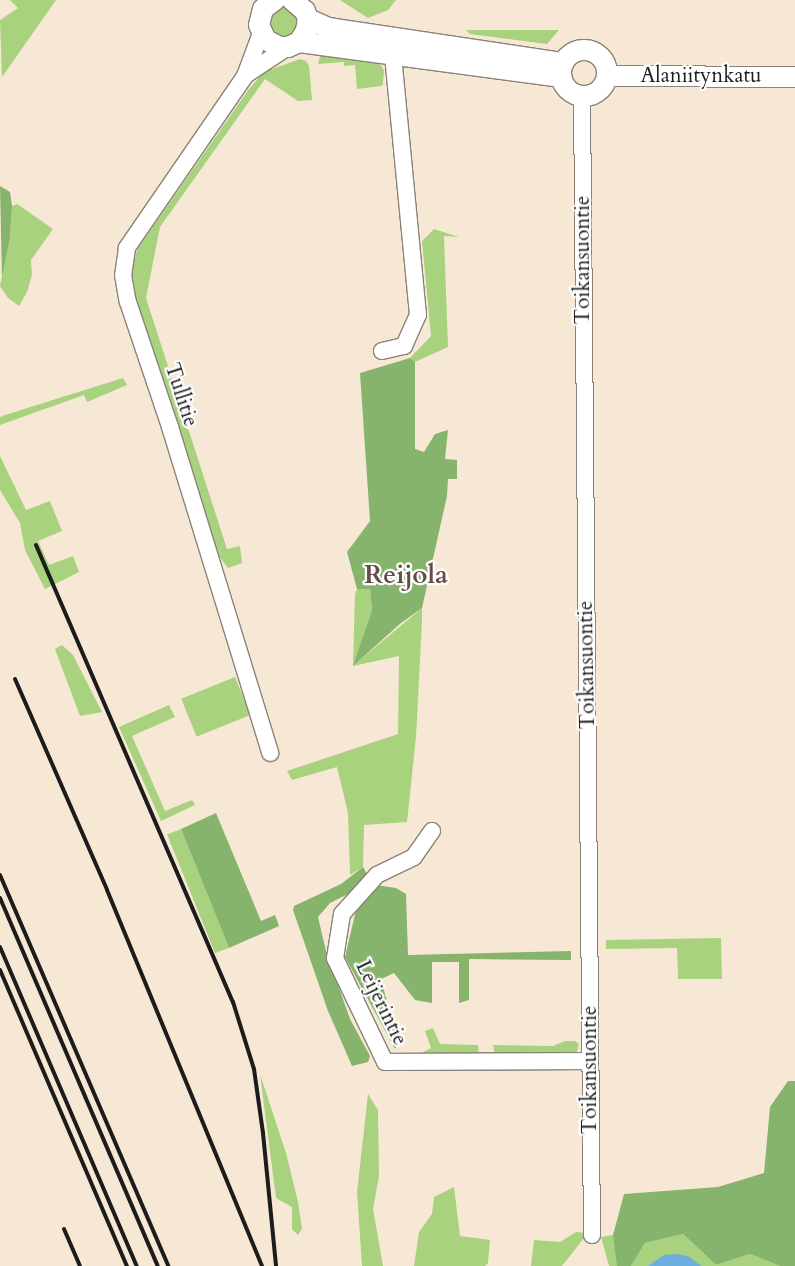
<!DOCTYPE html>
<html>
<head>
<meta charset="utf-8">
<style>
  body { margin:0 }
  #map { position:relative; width:795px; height:1266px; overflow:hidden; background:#f7e8d5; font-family:Cardo,serif }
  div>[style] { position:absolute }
  .green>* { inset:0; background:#a9d27e; transform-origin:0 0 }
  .round { border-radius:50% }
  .forest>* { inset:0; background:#86b46d }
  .water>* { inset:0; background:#6daee1 }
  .roads { filter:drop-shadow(1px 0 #8a8278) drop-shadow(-1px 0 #8a8278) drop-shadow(0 1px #8a8278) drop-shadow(0 -1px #8a8278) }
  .minor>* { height:16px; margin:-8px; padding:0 8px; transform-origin:8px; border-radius:8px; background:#fff }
  .major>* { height:20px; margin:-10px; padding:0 10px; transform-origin:10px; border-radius:10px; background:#fff }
  .major>.ring { margin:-10px; padding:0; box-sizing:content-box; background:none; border:20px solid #fff; border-radius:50% }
  .rail>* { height:4px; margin:-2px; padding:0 2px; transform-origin:2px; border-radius:2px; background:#1c1c1c }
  span { translate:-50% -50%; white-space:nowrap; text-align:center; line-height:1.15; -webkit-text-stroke:4.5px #fff; paint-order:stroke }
  .street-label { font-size:21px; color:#1c1c1c }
  .district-label { font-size:26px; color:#664c48; font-weight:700 }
</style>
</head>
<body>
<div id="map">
  <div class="green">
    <i style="clip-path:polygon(10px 0,56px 0,2px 77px,0 20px,18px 8px)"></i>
    <i style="clip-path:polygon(340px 0,396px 0,388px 10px,368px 18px)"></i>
    <i class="round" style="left:269px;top:7px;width:30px;height:30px"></i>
    <i style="clip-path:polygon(466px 30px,559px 30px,547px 44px,470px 34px)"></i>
    <i style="clip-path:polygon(321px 52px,374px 59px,381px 65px,384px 71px,383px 84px,381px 86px,357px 89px,355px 65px,344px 66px,344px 62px,318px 64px)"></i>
    <i style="clip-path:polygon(300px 59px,306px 61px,309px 66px,312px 100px,298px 101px,265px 79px,160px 227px,146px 298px,227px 549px,240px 546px,242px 563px,228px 568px,219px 556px,136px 300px,132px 277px,133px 263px,138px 248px,249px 89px,267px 68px,272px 69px)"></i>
    <i style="clip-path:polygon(17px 204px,53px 229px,31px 260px,32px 275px,27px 292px,19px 306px,8px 298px,0 286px,10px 238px,12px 206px)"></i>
    <i style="clip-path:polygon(434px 229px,459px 237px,444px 236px,448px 347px,415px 362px,410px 358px,431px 336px,422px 241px)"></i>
    <i style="clip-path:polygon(123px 378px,127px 385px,87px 402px,84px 395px,0 425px,0 417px,5px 415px)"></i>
    <i style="clip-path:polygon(0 456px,26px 510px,50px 501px,62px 531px,38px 541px,49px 565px,73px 556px,79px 572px,45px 589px,25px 550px,20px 523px,0 490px)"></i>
    <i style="clip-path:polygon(357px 589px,370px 589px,372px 610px,354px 665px,422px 608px,422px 621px,416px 737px,407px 822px,364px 825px,363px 867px,350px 875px,348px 813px,337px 767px,292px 780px,287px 771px,398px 734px,399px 656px,353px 666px,355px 594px)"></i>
    <i style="clip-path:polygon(62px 645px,73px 655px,102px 712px,80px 716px,55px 649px)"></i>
    <i style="left:235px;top:677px;width:41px;height:58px;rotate:68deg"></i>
    <i style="clip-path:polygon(169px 705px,175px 717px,132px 736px,165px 811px,192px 800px,195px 805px,161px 821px,119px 727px)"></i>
    <i style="left:181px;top:829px;width:128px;height:15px;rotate:68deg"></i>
    <i style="clip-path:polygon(721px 938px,722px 979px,678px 979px,677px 948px,606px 949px,606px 940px)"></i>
    <i style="clip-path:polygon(433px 1028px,440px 1044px,478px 1045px,479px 1056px,418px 1055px,431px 1048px,425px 1031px)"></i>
    <i style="clip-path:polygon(565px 1041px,575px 1041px,579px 1044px,577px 1052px,563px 1056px,495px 1055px,493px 1045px,553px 1046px)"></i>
    <i style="clip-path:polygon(260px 1074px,286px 1153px,298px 1202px,302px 1229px,298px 1235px,292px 1229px,292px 1207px,276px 1198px)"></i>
    <i style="clip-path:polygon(368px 1094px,378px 1110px,379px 1176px,373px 1209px,383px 1266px,362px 1266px,357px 1192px)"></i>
    <i style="clip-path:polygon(454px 1187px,460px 1236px,490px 1240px,488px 1263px,485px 1266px,414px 1266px,419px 1232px,432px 1214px,434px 1197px)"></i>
    <i style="clip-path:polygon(576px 1232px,588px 1233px,562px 1266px,531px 1266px,534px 1240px,560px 1242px)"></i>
    <i style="clip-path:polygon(683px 1234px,716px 1265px,750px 1254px,780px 1266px,631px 1266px,645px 1243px)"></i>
    <i style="clip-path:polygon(613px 1235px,618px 1266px,609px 1266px,601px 1237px)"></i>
  </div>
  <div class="forest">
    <i style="clip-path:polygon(0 186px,10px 192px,12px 206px,10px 238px,2px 277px)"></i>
    <i style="clip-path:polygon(410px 358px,415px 362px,415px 449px,424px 452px,435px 434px,448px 430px,445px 459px,457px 460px,457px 479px,448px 479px,447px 496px,422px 608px,401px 623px,353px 666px,372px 610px,370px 589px,357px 589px,347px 552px,370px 521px,360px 373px)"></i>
    <i style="clip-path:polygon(216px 813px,261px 921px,275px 915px,279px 926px,229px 948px,181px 829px)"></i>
    <i style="clip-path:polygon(363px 867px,367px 874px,356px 890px,330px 903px,318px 917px,326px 951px,350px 1019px,370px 1056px,368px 1062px,352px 1066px,328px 1011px,293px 910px,294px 906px,341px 884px)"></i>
    <i style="clip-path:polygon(376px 885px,396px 888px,406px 894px,408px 955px,571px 951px,571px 960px,469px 959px,469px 1000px,459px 1003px,459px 962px,432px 962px,432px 1003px,415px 1000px,394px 973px,381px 979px,398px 1043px,395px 1049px,345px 957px,357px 906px)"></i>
    <i style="clip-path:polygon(788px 1081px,795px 1081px,795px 1266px,780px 1266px,750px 1254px,716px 1265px,683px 1234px,645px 1243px,631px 1266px,617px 1266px,613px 1235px,624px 1194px,718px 1187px,764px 1173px,770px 1107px)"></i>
  </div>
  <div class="water">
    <i style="clip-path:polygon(676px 1254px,688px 1256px,701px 1266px,648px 1266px,664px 1255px)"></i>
  </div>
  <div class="roads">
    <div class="minor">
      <i style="left:261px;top:33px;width:46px;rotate:110.4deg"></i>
      <i style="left:245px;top:76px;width:209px;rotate:124.5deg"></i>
      <i style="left:127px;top:248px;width:27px;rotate:98deg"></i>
      <i style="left:123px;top:275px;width:27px;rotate:80deg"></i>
      <i style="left:128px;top:302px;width:132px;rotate:71.4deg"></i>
      <i style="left:170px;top:427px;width:341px;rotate:72.9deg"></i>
      <i style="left:247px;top:74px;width:49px;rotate:-33.4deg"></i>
      <i style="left:582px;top:95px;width:1140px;rotate:89.5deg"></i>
      <i style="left:382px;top:351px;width:23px;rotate:-13deg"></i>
      <i style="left:404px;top:346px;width:34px;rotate:-66deg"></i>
      <i style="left:418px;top:315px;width:262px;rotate:-95.5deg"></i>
      <i style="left:432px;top:831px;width:32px;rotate:125deg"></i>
      <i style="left:414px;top:857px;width:41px;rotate:154.1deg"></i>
      <i style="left:377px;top:875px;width:52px;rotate:131.9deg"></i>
      <i style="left:342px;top:914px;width:45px;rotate:99deg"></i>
      <i style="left:335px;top:958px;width:115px;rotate:64.3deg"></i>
      <i style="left:385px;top:1062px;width:205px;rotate:-0.3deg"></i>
    </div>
    <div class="major">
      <i style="left:275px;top:0;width:15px;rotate:143deg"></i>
      <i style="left:263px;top:9px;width:16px;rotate:104deg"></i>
      <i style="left:259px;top:25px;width:17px;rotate:65deg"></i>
      <i style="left:266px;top:40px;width:16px;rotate:27deg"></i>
      <i style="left:280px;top:47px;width:8px"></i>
      <i style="left:288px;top:47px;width:12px;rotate:-24deg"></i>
      <i style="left:299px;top:42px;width:13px;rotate:-58deg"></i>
      <i style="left:306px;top:31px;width:12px;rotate:-81deg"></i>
      <i style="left:308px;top:19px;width:9px;rotate:-111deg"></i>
      <i style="left:305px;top:11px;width:17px;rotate:-140deg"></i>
      <i style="left:308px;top:19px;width:22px;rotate:24deg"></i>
      <i style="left:328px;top:28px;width:238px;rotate:8.5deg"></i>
      <i style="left:299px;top:42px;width:265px;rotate:7.6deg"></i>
      <i class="ring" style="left:561px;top:50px;width:26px;height:26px"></i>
      <i style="left:607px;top:76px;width:188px;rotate:0.3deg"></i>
    </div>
  </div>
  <div class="rail">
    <i style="left:36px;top:545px;width:498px;rotate:66.7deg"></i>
    <i style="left:233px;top:1002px;width:70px;rotate:72.6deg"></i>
    <i style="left:254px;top:1069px;width:65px;rotate:82deg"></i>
    <i style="left:263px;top:1133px;width:134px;rotate:84.4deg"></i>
    <i style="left:15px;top:679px;width:230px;rotate:66.4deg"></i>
    <i style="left:107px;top:890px;width:407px;rotate:67.6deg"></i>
    <i style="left:0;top:875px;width:426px;rotate:66.7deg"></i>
    <i style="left:0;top:898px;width:400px;rotate:66.8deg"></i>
    <i style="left:0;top:947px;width:347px;rotate:66.8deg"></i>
    <i style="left:0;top:970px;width:322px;rotate:66.8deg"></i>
    <i style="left:64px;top:1229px;width:40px;rotate:66.6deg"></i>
  </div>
  <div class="street-label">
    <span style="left:701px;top:76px">Alaniitynkatu</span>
    <span style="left:583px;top:260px;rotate:-90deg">Toikansuontie</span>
    <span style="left:181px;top:395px;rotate:72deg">Tullitie</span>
    <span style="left:587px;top:665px;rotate:-91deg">Toikansuontie</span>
    <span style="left:381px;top:1003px;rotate:64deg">Leijerintie</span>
    <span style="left:590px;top:1070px;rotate:-90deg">Toikansuontie</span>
  </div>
  <div class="district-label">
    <span style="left:406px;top:575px">Reijola</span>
  </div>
</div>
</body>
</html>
